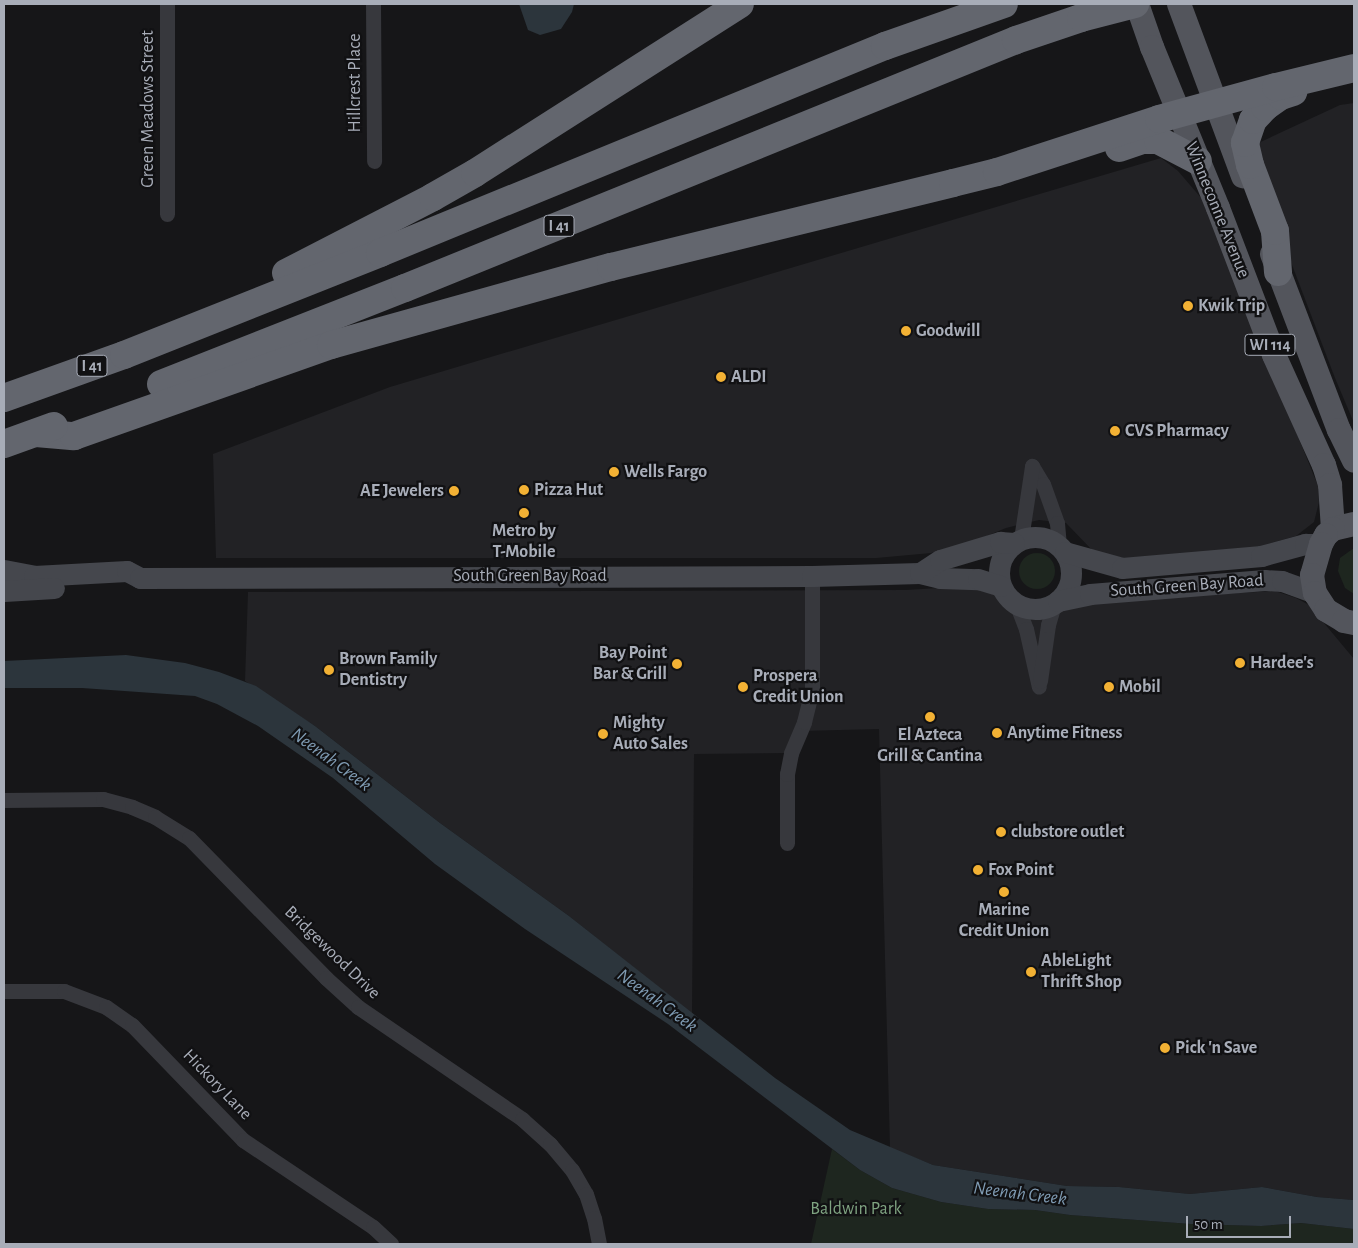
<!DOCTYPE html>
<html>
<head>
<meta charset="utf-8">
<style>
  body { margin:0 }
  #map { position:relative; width:1358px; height:1248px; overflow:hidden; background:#161618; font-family:"Alegreya Sans",sans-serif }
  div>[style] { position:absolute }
  .built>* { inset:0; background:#222225 }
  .green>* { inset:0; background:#1e261f }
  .round { border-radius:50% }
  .water>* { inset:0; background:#2c353c }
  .street>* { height:15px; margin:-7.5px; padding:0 7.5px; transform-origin:7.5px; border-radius:7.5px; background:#37383d }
  .secondary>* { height:21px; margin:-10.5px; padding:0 10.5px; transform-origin:10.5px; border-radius:10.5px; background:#45474d }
  .secondary>.ring { margin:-10.5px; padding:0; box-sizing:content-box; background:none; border:21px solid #45474d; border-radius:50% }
  .primary>* { height:24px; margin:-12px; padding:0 12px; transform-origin:12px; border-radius:12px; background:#53555c }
  .highway>* { height:28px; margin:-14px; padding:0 14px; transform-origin:14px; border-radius:14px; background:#63666e }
  .dots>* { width:14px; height:14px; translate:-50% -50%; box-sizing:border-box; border:2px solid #111113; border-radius:50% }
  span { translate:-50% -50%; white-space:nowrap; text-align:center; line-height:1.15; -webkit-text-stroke:4.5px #111113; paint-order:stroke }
  .shield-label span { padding:1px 4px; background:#111113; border:1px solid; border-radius:4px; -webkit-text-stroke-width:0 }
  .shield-label { font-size:16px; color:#a8adb8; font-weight:700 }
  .street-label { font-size:18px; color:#a8adb8 }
  .poi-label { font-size:18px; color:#a8adb8; font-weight:700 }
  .left { translate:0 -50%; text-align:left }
  .right { translate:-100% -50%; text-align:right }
  .park-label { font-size:18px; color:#7fa381 }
  .water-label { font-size:19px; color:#7f9bb3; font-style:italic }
  .frame { position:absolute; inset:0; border:5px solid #a8adb8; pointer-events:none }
  .scale { position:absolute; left:1186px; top:1216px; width:105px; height:22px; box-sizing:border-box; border:2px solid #a8adb8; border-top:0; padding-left:6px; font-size:15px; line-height:18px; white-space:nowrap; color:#a8adb8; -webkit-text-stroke:4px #111113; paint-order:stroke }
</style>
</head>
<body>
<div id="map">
  <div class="built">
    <i style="clip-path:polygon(1354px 103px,1354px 423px,1335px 378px,1256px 170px,1254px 145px,1340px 105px)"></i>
    <i style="clip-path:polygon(1161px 158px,1178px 171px,1202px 199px,1318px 486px,1319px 502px,1314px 522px,1296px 536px,1246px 550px,1127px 559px,1093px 551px,1066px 523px,1039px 520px,1006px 528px,967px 544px,931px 553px,876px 558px,216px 558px,213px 454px,390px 387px)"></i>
    <i style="clip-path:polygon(970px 586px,997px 596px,1007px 605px,1040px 617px,1077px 605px,1106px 600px,1275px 591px,1296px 598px,1309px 605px,1354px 659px,1354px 1200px,1317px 1197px,1262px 1187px,1190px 1194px,1119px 1187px,1067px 1186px,933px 1165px,890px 1148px,879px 729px,800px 731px,791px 753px,694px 754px,692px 1014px,569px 916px,440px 823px,315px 726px,245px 681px,248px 592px,906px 590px)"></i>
  </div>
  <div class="green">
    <i style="clip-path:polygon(1354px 548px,1354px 594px,1345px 588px,1338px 571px,1340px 558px)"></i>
    <i class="round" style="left:1019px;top:553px;width:36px;height:36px"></i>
    <i style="clip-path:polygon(832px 1149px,860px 1170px,892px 1188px,941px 1202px,988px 1209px,1035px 1210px,1070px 1215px,1191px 1224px,1261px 1226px,1301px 1223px,1354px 1229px,1354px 1244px,811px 1244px)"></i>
  </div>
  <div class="water">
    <i style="clip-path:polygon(519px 4px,574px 4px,572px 12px,561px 29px,540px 35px,528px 30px)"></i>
    <i style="clip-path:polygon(126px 655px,185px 663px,219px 672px,256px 686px,315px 726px,440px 823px,569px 916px,775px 1078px,850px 1130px,933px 1165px,1067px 1186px,1119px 1187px,1190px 1194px,1262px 1187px,1317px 1197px,1354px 1200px,1354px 1229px,1301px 1223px,1261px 1226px,1191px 1224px,1070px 1215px,1035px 1210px,988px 1209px,941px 1202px,892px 1188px,860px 1170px,668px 1024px,525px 929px,435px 864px,333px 778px,258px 726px,217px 704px,195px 696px,82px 688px,4px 688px,4px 661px)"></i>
  </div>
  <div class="street">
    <i style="left:167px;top:4px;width:210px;rotate:90deg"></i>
    <i style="left:373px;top:4px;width:157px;rotate:89.6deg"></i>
    <i style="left:1032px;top:466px;width:21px;rotate:59deg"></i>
    <i style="left:1043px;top:484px;width:41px;rotate:70.3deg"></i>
    <i style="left:1057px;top:523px;width:23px;rotate:85deg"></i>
    <i style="left:1021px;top:539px;width:74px;rotate:-81.4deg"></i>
    <i style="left:1016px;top:603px;width:28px;rotate:69deg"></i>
    <i style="left:1026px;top:629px;width:59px;rotate:77.4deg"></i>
    <i style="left:1040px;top:681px;width:57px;rotate:-81.9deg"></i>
    <i style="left:1048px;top:625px;width:22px;rotate:-74deg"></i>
    <i style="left:4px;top:800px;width:99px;rotate:-0.6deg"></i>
    <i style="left:103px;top:799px;width:30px;rotate:15deg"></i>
    <i style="left:132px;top:807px;width:25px;rotate:23deg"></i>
    <i style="left:155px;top:817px;width:40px;rotate:32deg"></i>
    <i style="left:189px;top:838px;width:196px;rotate:45.6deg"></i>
    <i style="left:326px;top:978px;width:43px;rotate:42.2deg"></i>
    <i style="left:358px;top:1007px;width:199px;rotate:34.3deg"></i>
    <i style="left:522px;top:1119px;width:38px;rotate:42deg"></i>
    <i style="left:550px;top:1144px;width:34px;rotate:50deg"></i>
    <i style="left:572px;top:1170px;width:28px;rotate:60deg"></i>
    <i style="left:586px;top:1194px;width:25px;rotate:72deg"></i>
    <i style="left:594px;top:1218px;width:26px;rotate:79deg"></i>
    <i style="left:787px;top:843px;width:69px;rotate:-90deg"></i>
    <i style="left:787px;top:774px;width:21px;rotate:-79deg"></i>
    <i style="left:791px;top:753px;width:34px;rotate:-67deg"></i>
    <i style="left:804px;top:722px;width:34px;rotate:-76deg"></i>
    <i style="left:812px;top:689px;width:113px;rotate:-90deg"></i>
    <i style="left:4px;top:991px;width:60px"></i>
    <i style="left:64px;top:991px;width:45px;rotate:20.9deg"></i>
    <i style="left:106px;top:1007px;width:32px;rotate:35deg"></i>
    <i style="left:132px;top:1025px;width:160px;rotate:46deg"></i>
    <i style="left:243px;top:1140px;width:156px;rotate:33.8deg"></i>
    <i style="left:373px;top:1227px;width:25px;rotate:43deg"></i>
  </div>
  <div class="secondary">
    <i class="ring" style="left:999px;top:537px;width:51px;height:51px"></i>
    <i style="left:1065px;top:552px;width:59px;rotate:15.7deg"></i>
    <i style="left:1122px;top:568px;width:140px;rotate:-4.9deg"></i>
    <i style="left:1261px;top:556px;width:46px;rotate:-15.3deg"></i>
    <i style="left:1305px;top:544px;width:16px"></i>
    <i style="left:4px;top:570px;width:31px;rotate:11deg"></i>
    <i style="left:34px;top:576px;width:93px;rotate:-3.1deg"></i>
    <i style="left:127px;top:571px;width:15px;rotate:28deg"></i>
    <i style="left:140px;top:578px;width:672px;rotate:-0.17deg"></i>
    <i style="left:812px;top:576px;width:108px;rotate:-1.6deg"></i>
    <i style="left:920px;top:573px;width:21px;rotate:14deg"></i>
    <i style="left:940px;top:578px;width:38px;rotate:2deg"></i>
    <i style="left:978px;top:579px;width:24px;rotate:17deg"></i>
    <i style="left:920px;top:573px;width:24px;rotate:-33deg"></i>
    <i style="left:940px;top:560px;width:63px;rotate:-16.7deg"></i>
    <i style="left:1000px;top:542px;width:14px;rotate:4deg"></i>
    <i style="left:4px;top:591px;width:50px;rotate:-3.4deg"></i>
    <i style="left:1058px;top:601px;width:33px;rotate:-12deg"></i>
    <i style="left:1090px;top:594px;width:175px;rotate:-4.6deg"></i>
    <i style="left:1264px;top:580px;width:18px;rotate:3deg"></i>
    <i style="left:1282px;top:581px;width:35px;rotate:20deg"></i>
  </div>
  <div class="primary">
    <i style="left:1137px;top:4px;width:46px;rotate:70.8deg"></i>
    <i style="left:1152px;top:47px;width:174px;rotate:67.7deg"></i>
    <i style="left:1218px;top:208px;width:157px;rotate:69.1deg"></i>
    <i style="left:1274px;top:355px;width:121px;rotate:65.6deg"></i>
    <i style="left:1324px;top:465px;width:21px;rotate:73deg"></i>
    <i style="left:1330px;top:485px;width:44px;rotate:86.1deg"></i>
    <i style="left:1179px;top:4px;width:184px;rotate:69.6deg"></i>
    <i style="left:1272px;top:254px;width:188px;rotate:69.2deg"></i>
    <i style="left:1339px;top:430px;width:34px;rotate:64deg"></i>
    <i style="left:1354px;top:524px;width:22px;rotate:167deg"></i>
    <i style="left:1333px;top:529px;width:9px;rotate:139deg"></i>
    <i style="left:1326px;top:535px;width:10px;rotate:119deg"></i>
    <i style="left:1321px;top:544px;width:32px;rotate:106deg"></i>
    <i style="left:1312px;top:575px;width:18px;rotate:81deg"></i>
    <i style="left:1315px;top:593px;width:20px;rotate:57deg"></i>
    <i style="left:1326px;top:610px;width:21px;rotate:31deg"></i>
    <i style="left:1344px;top:621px;width:10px;rotate:11deg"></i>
  </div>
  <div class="highway">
    <i style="left:1119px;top:148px;width:24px;rotate:-19deg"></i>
    <i style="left:1142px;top:140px;width:16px"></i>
    <i style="left:1158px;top:140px;width:45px;rotate:27.7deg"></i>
    <i style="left:1278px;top:272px;width:41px;rotate:-94.2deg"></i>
    <i style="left:1275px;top:231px;width:71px;rotate:-110.7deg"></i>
    <i style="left:1250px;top:165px;width:23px;rotate:-103deg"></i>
    <i style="left:1245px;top:143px;width:24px;rotate:-71deg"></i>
    <i style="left:1253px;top:120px;width:18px;rotate:-47deg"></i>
    <i style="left:1265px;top:107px;width:19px;rotate:-35deg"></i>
    <i style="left:1281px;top:96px;width:13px;rotate:-18deg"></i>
    <i style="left:286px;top:273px;width:165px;rotate:-27.3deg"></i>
    <i style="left:433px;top:197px;width:48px;rotate:-29.7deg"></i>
    <i style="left:475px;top:173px;width:314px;rotate:-32.5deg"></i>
    <i style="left:161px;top:384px;width:262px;rotate:-21.5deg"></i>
    <i style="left:405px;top:288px;width:659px;rotate:-22.09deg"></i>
    <i style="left:1016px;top:40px;width:69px;rotate:-18.7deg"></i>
    <i style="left:1081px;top:18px;width:56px;rotate:-14.5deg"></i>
    <i style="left:4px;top:398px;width:127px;rotate:-19.7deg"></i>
    <i style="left:124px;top:355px;width:276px;rotate:-21.7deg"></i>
    <i style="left:380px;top:253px;width:546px;rotate:-22.29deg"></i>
    <i style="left:885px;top:46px;width:126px;rotate:-19.4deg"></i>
    <i style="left:36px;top:433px;width:38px;rotate:5deg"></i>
    <i style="left:74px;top:436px;width:273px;rotate:-19.5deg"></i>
    <i style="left:331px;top:345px;width:291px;rotate:-15.6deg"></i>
    <i style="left:611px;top:267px;width:352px;rotate:-13.8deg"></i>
    <i style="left:953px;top:183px;width:45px;rotate:-14deg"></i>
    <i style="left:997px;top:172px;width:170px;rotate:-18.1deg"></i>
    <i style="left:1159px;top:119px;width:121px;rotate:-15.3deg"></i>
    <i style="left:1276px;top:87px;width:80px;rotate:-13.7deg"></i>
    <i style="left:4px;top:444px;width:53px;rotate:-19.8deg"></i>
  </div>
  <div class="dots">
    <i style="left:1188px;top:306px;background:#f2b134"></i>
    <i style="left:906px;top:331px;background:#f2b134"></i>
    <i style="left:721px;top:377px;background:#f2b134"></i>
    <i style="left:1115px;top:431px;background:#f2b134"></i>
    <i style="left:614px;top:472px;background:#f2b134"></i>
    <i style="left:524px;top:490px;background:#f2b134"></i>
    <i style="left:454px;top:491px;background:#f2b134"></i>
    <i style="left:524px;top:513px;background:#f2b134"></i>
    <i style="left:1240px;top:663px;background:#f2b134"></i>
    <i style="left:677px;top:664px;background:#f2b134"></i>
    <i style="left:329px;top:670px;background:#f2b134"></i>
    <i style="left:743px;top:687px;background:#f2b134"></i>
    <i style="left:1109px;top:687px;background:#f2b134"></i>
    <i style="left:930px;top:717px;background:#f2b134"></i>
    <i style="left:997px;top:733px;background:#f2b134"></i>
    <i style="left:603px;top:734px;background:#f2b134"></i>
    <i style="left:1001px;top:832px;background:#f2b134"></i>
    <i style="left:978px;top:870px;background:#f2b134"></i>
    <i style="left:1004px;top:892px;background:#f2b134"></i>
    <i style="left:1031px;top:972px;background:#f2b134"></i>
    <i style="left:1165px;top:1048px;background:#f2b134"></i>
  </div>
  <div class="shield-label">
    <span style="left:559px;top:226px">I 41</span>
    <span style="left:1270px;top:345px">WI 114</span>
    <span style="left:92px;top:366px">I 41</span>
  </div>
  <div class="street-label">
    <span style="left:355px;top:83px;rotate:-90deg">Hillcrest Place</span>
    <span style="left:148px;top:109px;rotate:-90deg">Green Meadows Street</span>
    <span style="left:1217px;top:210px;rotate:68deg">Winneconne Avenue</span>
    <span style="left:530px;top:576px">South Green Bay Road</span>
    <span style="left:1187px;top:586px;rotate:-4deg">South Green Bay Road</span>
    <span style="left:332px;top:953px;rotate:44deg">Bridgewood Drive</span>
    <span style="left:217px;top:1085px;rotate:46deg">Hickory Lane</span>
  </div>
  <div class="poi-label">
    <span class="left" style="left:1198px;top:306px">Kwik Trip</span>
    <span class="left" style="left:916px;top:331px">Goodwill</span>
    <span class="left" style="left:731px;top:377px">ALDI</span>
    <span class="left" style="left:1125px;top:431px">CVS Pharmacy</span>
    <span class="left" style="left:624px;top:472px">Wells Fargo</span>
    <span class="left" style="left:534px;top:490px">Pizza Hut</span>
    <span class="right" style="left:444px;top:491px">AE Jewelers</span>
    <span style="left:524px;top:542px">Metro by<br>T-Mobile</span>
    <span class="right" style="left:667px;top:664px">Bay Point<br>Bar &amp; Grill</span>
    <span class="left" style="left:339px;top:670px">Brown Family<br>Dentistry</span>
    <span class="left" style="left:1250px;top:663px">Hardee's</span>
    <span class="left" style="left:753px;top:687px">Prospera<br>Credit Union</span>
    <span class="left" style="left:1119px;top:687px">Mobil</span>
    <span class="left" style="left:613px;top:734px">Mighty<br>Auto Sales</span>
    <span class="left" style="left:1007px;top:733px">Anytime Fitness</span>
    <span style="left:930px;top:746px">El Azteca<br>Grill &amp; Cantina</span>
    <span class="left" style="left:1011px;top:832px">clubstore outlet</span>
    <span class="left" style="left:988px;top:870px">Fox Point</span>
    <span style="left:1004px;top:921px">Marine<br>Credit Union</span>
    <span class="left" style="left:1041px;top:972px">AbleLight<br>Thrift Shop</span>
    <span class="left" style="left:1175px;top:1048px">Pick 'n Save</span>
  </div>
  <div class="park-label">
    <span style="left:856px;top:1209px">Baldwin Park</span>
  </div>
  <div class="water-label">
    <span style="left:331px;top:760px;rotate:36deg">Neenah Creek</span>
    <span style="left:657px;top:1001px;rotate:36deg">Neenah Creek</span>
    <span style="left:1020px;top:1194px;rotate:7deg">Neenah Creek</span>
  </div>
  <div class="frame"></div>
  <div class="scale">50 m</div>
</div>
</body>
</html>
